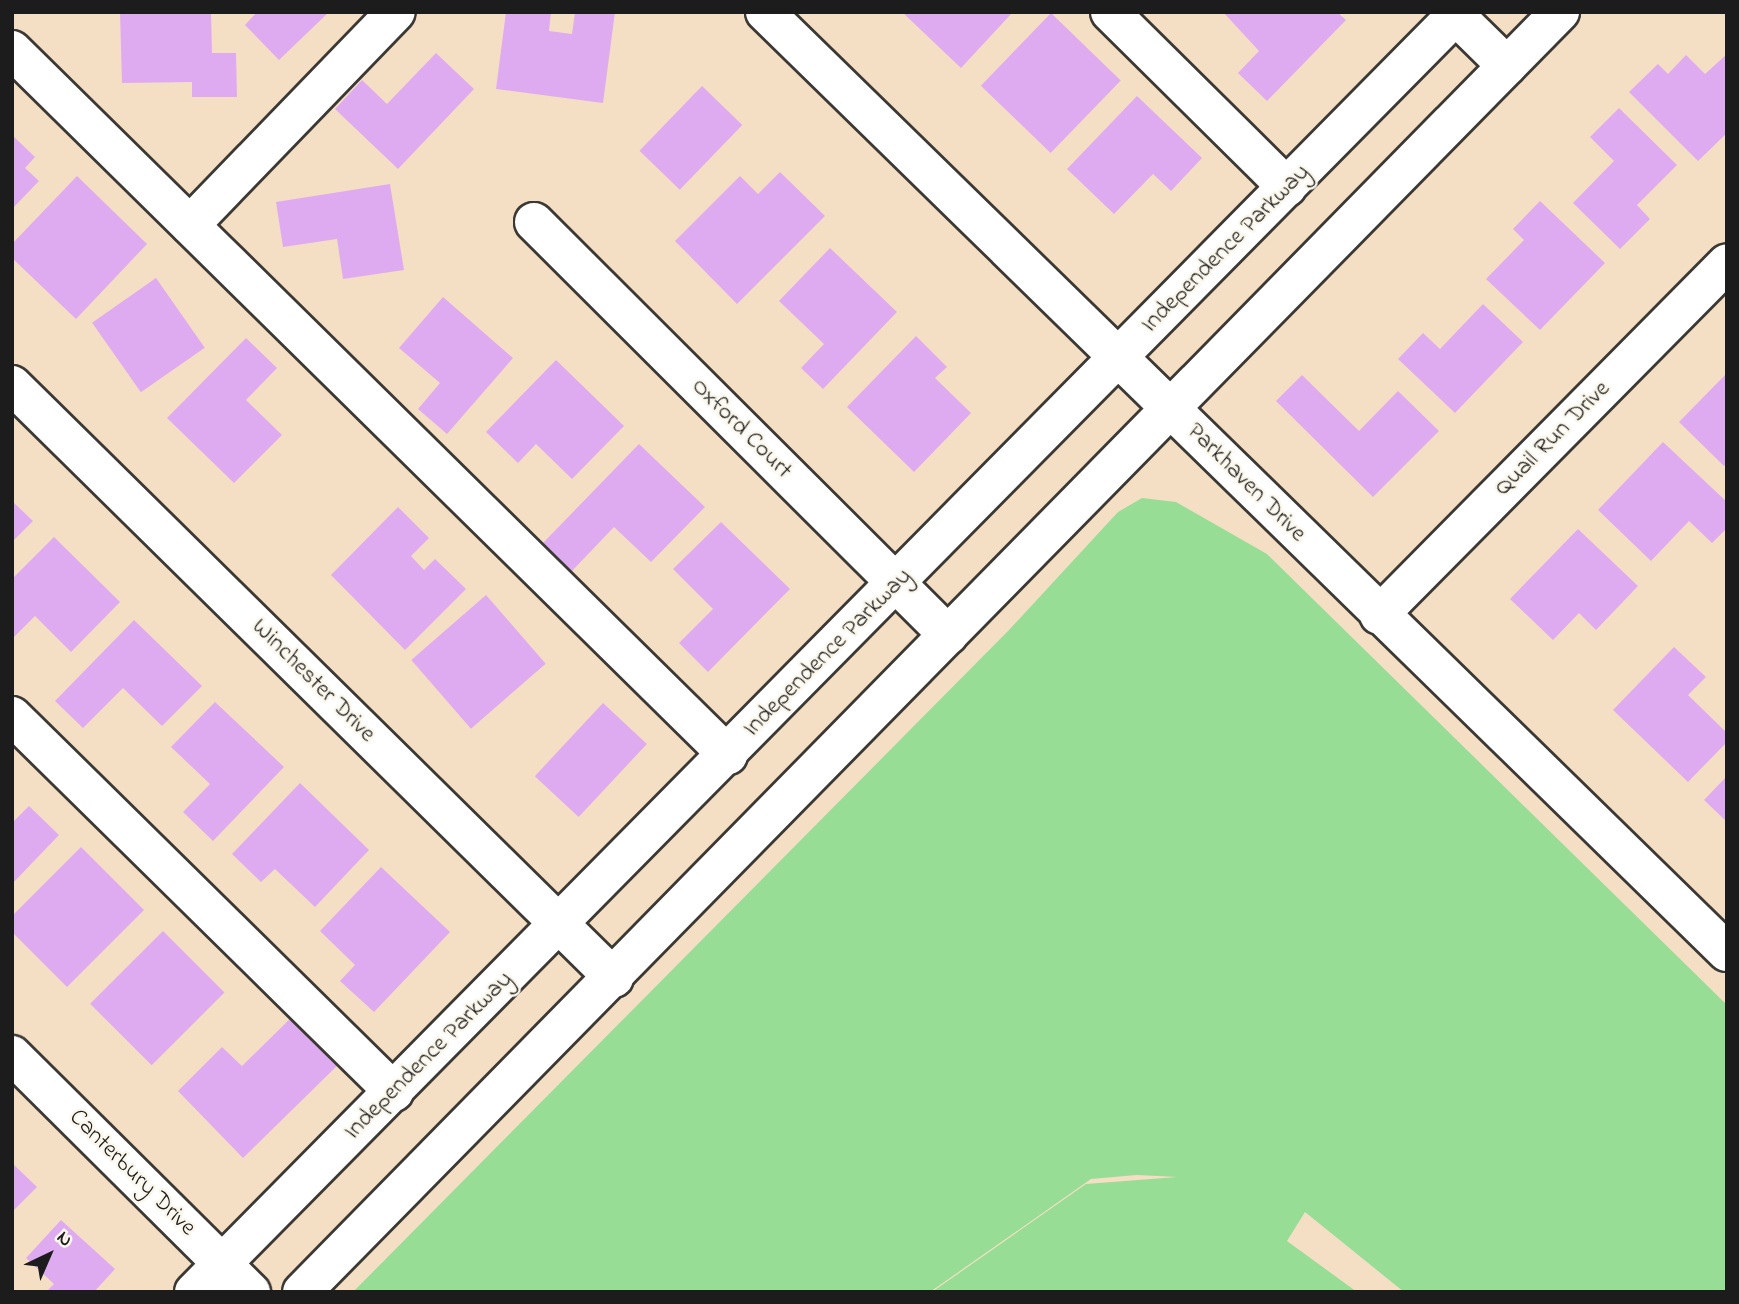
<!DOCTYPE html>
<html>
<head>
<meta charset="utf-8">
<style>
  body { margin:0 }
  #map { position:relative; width:1739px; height:1304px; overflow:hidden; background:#f4dfc4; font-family:"Indie Flower",sans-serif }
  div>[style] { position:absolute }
  .green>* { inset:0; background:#98dd95 }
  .building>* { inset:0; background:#dfabf0; transform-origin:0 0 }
  .roads { filter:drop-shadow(2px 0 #3c3935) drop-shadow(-2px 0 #3c3935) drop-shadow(0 2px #3c3935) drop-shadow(0 -2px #3c3935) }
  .minor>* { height:38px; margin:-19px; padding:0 19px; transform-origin:19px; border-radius:19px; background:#fff }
  .major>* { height:38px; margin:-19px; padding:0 19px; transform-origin:19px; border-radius:19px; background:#fff }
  span { translate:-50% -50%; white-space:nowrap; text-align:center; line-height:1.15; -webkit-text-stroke:5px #fbf7ec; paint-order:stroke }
  .street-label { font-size:24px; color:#1c1c1c }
  .frame { position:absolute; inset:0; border:14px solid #1c1c1c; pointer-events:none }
  .north { position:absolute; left:14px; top:1220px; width:70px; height:70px; -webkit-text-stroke:5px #fbf7ec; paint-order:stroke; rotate:44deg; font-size:19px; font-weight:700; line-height:28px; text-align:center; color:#1c1c1c }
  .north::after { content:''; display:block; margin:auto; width:24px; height:32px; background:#1c1c1c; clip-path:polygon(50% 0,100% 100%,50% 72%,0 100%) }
</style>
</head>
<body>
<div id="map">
  <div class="green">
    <i style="clip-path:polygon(1142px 498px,1176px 502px,1267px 554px,1727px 1005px,1727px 1292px,1404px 1292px,1305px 1212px,1287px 1241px,1357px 1292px,932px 1292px,1086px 1184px,1177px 1177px,1137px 1175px,1091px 1179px,930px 1292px,353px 1292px,1009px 630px,1118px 512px)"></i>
  </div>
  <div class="building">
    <i style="clip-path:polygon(120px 12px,211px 12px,212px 53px,236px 53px,237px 97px,192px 97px,192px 82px,122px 83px)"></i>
    <i style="clip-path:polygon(257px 12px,329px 12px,279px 60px,245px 25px)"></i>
    <i style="clip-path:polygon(506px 12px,551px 12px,549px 31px,572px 34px,575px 12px,615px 12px,603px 103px,496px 89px)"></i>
    <i style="clip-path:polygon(902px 12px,1013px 12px,961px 68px)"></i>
    <i style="clip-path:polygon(1223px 12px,1337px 12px,1346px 20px,1267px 101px,1238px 73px,1259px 51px)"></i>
    <i style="left:1051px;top:13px;width:97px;height:101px;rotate:44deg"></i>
    <i style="clip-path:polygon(436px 53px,474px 89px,398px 169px,335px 109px,362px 80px,387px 104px)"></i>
    <i style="clip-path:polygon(1727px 54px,1727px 133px,1698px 161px,1629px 92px,1658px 64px,1668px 74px,1686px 55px,1705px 74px)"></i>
    <i style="left:702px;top:86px;width:56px;height:90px;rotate:44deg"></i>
    <i style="clip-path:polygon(1137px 96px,1202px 158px,1171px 191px,1153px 174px,1114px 214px,1067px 169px)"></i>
    <i style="clip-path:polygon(1619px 108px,1677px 165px,1637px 205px,1650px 219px,1620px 249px,1573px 203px,1614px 161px,1590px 137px)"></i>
    <i style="clip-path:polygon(12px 135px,35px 157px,25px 168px,39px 181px,12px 209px)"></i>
    <i style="clip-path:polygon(780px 172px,825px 216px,737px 304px,675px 241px,740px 176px,758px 194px)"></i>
    <i style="clip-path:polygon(77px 176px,147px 244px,76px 319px,12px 258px,12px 244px)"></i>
    <i style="clip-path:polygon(390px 184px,404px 270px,343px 279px,337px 239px,283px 247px,276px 202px)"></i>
    <i style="clip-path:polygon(1540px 201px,1605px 263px,1540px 330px,1486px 279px,1524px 240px,1513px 229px)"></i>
    <i style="clip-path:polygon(830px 248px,897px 312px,823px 389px,801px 368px,824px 344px,779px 301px)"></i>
    <i style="left:156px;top:278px;width:85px;height:78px;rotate:55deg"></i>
    <i style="clip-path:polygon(443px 297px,513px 358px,447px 434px,418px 409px,440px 383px,399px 348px)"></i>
    <i style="clip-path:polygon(1483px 304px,1523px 342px,1455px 413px,1398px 359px,1423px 333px,1440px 349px)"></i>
    <i style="clip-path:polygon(916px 336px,947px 367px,935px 378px,971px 413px,914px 472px,847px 407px)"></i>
    <i style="clip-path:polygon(246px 338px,277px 368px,246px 400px,282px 435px,234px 483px,167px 418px)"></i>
    <i style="clip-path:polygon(556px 360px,624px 426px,572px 479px,536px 444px,518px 463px,486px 432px)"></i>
    <i style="clip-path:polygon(1727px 373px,1727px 463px,1724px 466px,1679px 422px)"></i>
    <i style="clip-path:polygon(1302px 375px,1359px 431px,1398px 391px,1439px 431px,1373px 497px,1276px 401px)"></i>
    <i style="clip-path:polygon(1663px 442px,1727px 502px,1727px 528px,1712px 543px,1689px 521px,1651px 561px,1598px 510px)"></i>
    <i style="clip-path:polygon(639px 444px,705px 507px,651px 562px,614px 527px,571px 572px,542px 544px)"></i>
    <i style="clip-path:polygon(12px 501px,33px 521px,12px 542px)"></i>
    <i style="clip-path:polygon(398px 507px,429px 538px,411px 556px,424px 570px,435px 559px,466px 589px,405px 650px,331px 575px)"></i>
    <i style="clip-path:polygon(721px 522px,790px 589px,708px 672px,679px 643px,713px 609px,673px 569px)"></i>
    <i style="clip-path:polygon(1578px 529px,1638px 586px,1596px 630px,1579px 613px,1553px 640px,1510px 599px)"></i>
    <i style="clip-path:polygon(54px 537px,120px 602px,71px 652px,35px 616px,12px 639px,12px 579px)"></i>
    <i style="left:486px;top:595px;width:91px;height:99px;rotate:49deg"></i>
    <i style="clip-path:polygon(134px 620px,202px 686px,162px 726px,123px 688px,83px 728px,55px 701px)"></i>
    <i style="clip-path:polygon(1674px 647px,1706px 677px,1688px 695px,1727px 733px,1727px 742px,1688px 782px,1613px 710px)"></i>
    <i style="clip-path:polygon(215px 702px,284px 767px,213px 841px,183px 812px,210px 784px,171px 747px)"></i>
    <i style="left:603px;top:703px;width:60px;height:100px;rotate:43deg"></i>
    <i style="clip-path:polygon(1727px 776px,1727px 822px,1704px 800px)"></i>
    <i style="clip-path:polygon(300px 783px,369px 850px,315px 907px,275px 869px,261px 882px,232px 854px)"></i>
    <i style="clip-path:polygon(29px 806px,59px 835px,12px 884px,12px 823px)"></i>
    <i style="clip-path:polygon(81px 847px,144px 910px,67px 987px,12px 932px,12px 916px)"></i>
    <i style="clip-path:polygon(381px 867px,450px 932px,374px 1012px,340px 981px,355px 965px,320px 931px)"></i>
    <i style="left:163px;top:931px;width:87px;height:103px;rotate:45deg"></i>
    <i style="clip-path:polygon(296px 1013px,343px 1060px,243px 1158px,178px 1091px,222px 1047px,242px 1066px)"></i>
    <i style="clip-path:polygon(12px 1163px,37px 1187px,12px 1212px)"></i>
    <i style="clip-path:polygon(61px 1220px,115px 1269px,94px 1292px,46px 1292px,54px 1284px,26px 1258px)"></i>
  </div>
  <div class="roads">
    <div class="minor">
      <i style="left:765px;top:12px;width:1345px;rotate:44.34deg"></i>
      <i style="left:1110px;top:12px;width:249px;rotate:44.7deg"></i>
      <i style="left:1452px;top:12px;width:77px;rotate:44.5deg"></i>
      <i style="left:12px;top:50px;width:1005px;rotate:44.56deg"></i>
      <i style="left:534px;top:222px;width:585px;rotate:44.93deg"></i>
      <i style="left:190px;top:225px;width:296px;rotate:-46deg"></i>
      <i style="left:12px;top:385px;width:845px;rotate:44.57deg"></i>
      <i style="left:1379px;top:615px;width:495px;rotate:-45.3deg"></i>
      <i style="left:12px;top:716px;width:536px;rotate:44.55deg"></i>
      <i style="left:12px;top:1055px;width:337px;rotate:44.8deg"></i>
    </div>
    <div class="major">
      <i style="left:194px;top:1292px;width:1800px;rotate:-45.34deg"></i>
      <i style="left:302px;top:1292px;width:1795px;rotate:-45.5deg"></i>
    </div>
  </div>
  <div class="street-label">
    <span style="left:1226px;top:249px;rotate:-45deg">Independence Parkway</span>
    <span style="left:741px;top:429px;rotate:45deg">Oxford Court</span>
    <span style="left:1553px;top:439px;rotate:-45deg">Quail Run Drive</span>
    <span style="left:1246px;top:483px;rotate:45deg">Parkhaven Drive</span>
    <span style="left:828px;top:653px;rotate:-45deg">Independence Parkway</span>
    <span style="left:313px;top:681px;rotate:45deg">Winchester Drive</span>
    <span style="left:429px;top:1056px;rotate:-45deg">Independence Parkway</span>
    <span style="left:132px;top:1173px;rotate:45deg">Canterbury Drive</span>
  </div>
  <div class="frame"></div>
  <div class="north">N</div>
</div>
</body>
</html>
